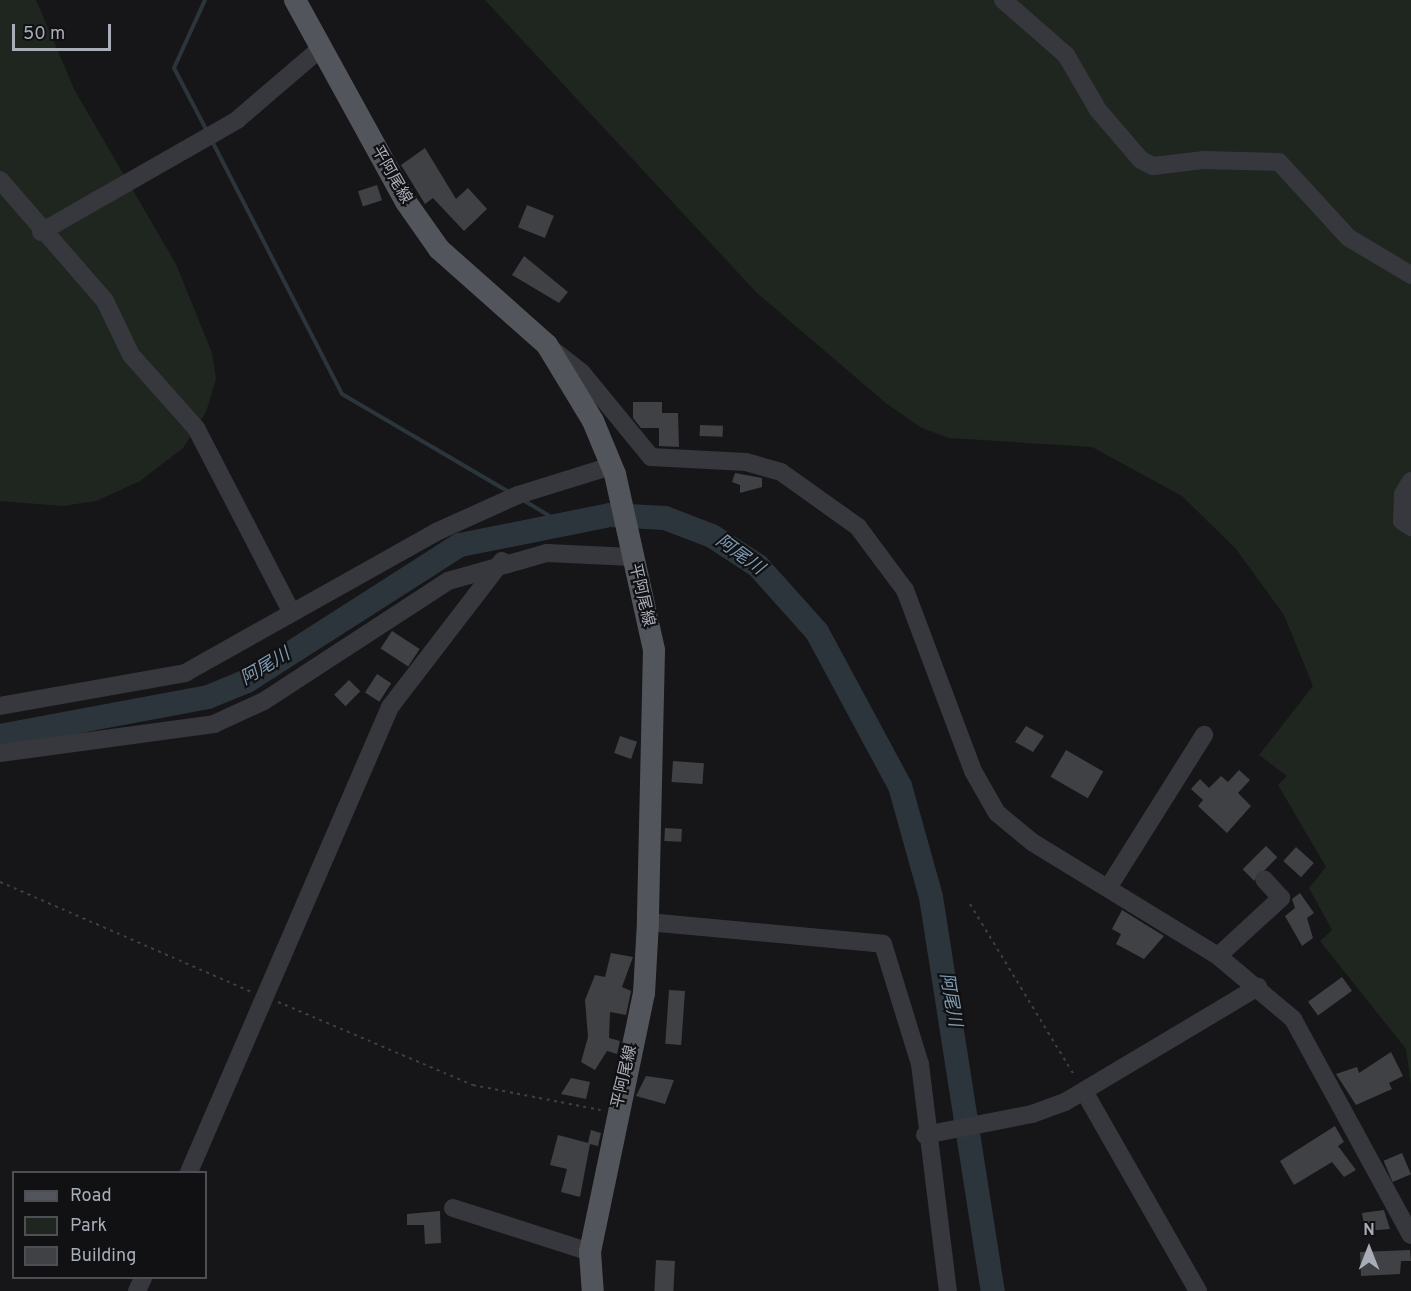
<!DOCTYPE html>
<html>
<head>
<meta charset="utf-8">
<style>
  body { margin:0 }
  #map { position:relative; width:1411px; height:1291px; overflow:hidden; background:#161618; font-family:Overpass,"Noto Sans JP",sans-serif }
  div>[style] { position:absolute }
  .green>* { inset:0; background:#1e261f }
  .stream>* { height:4px; margin:-2px; padding:0 2px; transform-origin:2px; border-radius:2px; background:#2c353c }
  .river>* { height:24px; margin:-12px; padding:0 12px; transform-origin:12px; border-radius:12px; background:#2c353c }
  .building>* { inset:0; background:#404145; transform-origin:0 0 }
  .path>* { height:2px; margin-top:-1px; transform-origin:0; background:repeating-linear-gradient(90deg,#3d3f44 0 3px,transparent 0 7.5px) }
  .minor>* { height:18px; margin:-9px; padding:0 9px; transform-origin:9px; border-radius:9px; background:#37383d }
  .major>* { height:22px; margin:-11px; padding:0 11px; transform-origin:11px; border-radius:11px; background:#53555c }
  span { translate:-50% -50%; white-space:nowrap; text-align:center; line-height:1.15; -webkit-text-stroke:4.5px #111113; paint-order:stroke }
  .street-label { font-size:16px; color:#a8adb8 }
  .water-label { font-size:18px; color:#7f9bb3; font-style:italic }
  .legend { position:absolute; left:12px; top:1171px; width:195px; height:108px; box-sizing:border-box; background:#111113; border:2px solid #4d4f55; margin:0; padding:8px 10px; list-style:none; font-size:18px; color:#a8adb8 }
  .legend li { display:flex; align-items:center; gap:12px; height:30px }
  .legend b { width:30px; border:2px solid #4d4f55 }
  .north { position:absolute; left:1339px; top:1219px; width:60px; height:60px; -webkit-text-stroke:4px #111113; paint-order:stroke; rotate:0deg; font-size:16px; font-weight:700; line-height:24px; text-align:center; color:#a8adb8 }
  .north::after { content:''; display:block; margin:auto; width:21px; height:27px; background:#a8adb8; clip-path:polygon(50% 0,100% 100%,50% 72%,0 100%) }
  .scale { position:absolute; left:12px; top:24px; width:99px; height:27px; box-sizing:border-box; border:3px solid #a8adb8; border-top:0; padding-left:8px; font-size:18px; line-height:21px; white-space:nowrap; color:#a8adb8; -webkit-text-stroke:4px #111113; paint-order:stroke }
</style>
</head>
<body>
<div id="map">
  <div class="green">
    <i style="clip-path:polygon(0 0,36px 0,75px 91px,176px 264px,212px 353px,216px 379px,206px 412px,183px 448px,140px 481px,96px 501px,63px 506px,0 501px)"></i>
    <i style="clip-path:polygon(485px 0,1411px 0,1411px 1085px,1406px 1049px,1320px 941px,1332px 930px,1309px 888px,1326px 867px,1278px 785px,1287px 776px,1259px 755px,1313px 686px,1284px 615px,1236px 549px,1182px 496px,1092px 447px,949px 438px,922px 428px,887px 404px,756px 292px)"></i>
  </div>
  <div class="stream">
    <i style="left:205px;top:0;width:75px;rotate:114.5deg"></i>
    <i style="left:174px;top:68px;width:71px;rotate:62.4deg"></i>
    <i style="left:212px;top:141px;width:284px;rotate:62.8deg"></i>
    <i style="left:342px;top:394px;width:194px;rotate:30.4deg"></i>
    <i style="left:523px;top:500px;width:47px;rotate:31deg"></i>
  </div>
  <div class="river">
    <i style="left:0;top:736px;width:212px;rotate:-10.6deg"></i>
    <i style="left:208px;top:697px;width:42px;rotate:-22.3deg"></i>
    <i style="left:247px;top:681px;width:253px;rotate:-32.6deg"></i>
    <i style="left:460px;top:545px;width:153px;rotate:-11.3deg"></i>
    <i style="left:610px;top:515px;width:55px;rotate:3.1deg"></i>
    <i style="left:665px;top:518px;width:50px;rotate:21deg"></i>
    <i style="left:712px;top:536px;width:55px;rotate:33.1deg"></i>
    <i style="left:758px;top:566px;width:89px;rotate:48.2deg"></i>
    <i style="left:817px;top:632px;width:175px;rotate:61.7deg"></i>
    <i style="left:900px;top:786px;width:115px;rotate:74.4deg"></i>
    <i style="left:931px;top:897px;width:399px;rotate:81.1deg"></i>
  </div>
  <div class="building">
    <i style="clip-path:polygon(425px 148px,456px 199px,468px 188px,487px 209px,464px 231px,433px 198px,425px 204px,401px 165px)"></i>
    <i style="left:377px;top:185px;width:16px;height:20px;rotate:72deg"></i>
    <i style="left:527px;top:205px;width:29px;height:24px;rotate:22deg"></i>
    <i style="clip-path:polygon(524px 256px,568px 292px,559px 303px,512px 275px)"></i>
    <i style="clip-path:polygon(633px 402px,662px 402px,662px 413px,678px 413px,679px 447px,659px 446px,659px 428px,641px 428px,633px 418px)"></i>
    <i style="left:700px;top:425px;width:23px;height:11px;rotate:2deg"></i>
    <i style="clip-path:polygon(735px 473px,762px 478px,762px 487px,740px 493px,740px 485px,732px 482px)"></i>
    <i style="left:392px;top:631px;width:33px;height:21px;rotate:33deg"></i>
    <i style="left:377px;top:674px;width:17px;height:22px;rotate:33deg"></i>
    <i style="left:349px;top:680px;width:16px;height:21px;rotate:45deg"></i>
    <i style="clip-path:polygon(1026px 726px,1044px 736px,1033px 752px,1015px 742px)"></i>
    <i style="left:620px;top:736px;width:18px;height:18px;rotate:19deg"></i>
    <i style="left:1066px;top:750px;width:43px;height:31px;rotate:30deg"></i>
    <i style="left:673px;top:761px;width:31px;height:21px;rotate:4deg"></i>
    <i style="clip-path:polygon(1239px 770px,1250px 780px,1238px 793px,1251px 806px,1227px 833px,1198px 806px,1203px 800px,1191px 789px,1200px 779px,1209px 788px,1221px 776px,1228px 782px)"></i>
    <i style="left:665px;top:828px;width:17px;height:13px;rotate:3deg"></i>
    <i style="left:1266px;top:846px;width:16px;height:33px;rotate:45deg"></i>
    <i style="left:1296px;top:847px;width:24px;height:19px;rotate:42deg"></i>
    <i style="clip-path:polygon(1300px 893px,1314px 913px,1307px 918px,1313px 938px,1302px 946px,1285px 916px,1295px 908px,1292px 899px)"></i>
    <i style="clip-path:polygon(1122px 910px,1164px 936px,1144px 959px,1116px 944px,1121px 934px,1112px 929px)"></i>
    <i style="clip-path:polygon(611px 953px,633px 957px,622px 987px,631px 991px,626px 1015px,610px 1012px,609px 1038px,620px 1041px,617px 1054px,607px 1051px,595px 1070px,581px 1062px,588px 1037px,585px 1000px,595px 975px,605px 977px)"></i>
    <i style="left:1342px;top:977px;width:17px;height:42px;rotate:54deg"></i>
    <i style="left:669px;top:990px;width:16px;height:54px;rotate:4deg"></i>
    <i style="clip-path:polygon(1391px 1052px,1403px 1076px,1389px 1083px,1392px 1089px,1356px 1105px,1336px 1074px,1357px 1067px,1359px 1073px)"></i>
    <i style="clip-path:polygon(646px 1076px,674px 1080px,665px 1104px,636px 1096px)"></i>
    <i style="clip-path:polygon(571px 1078px,590px 1082px,586px 1099px,561px 1094px)"></i>
    <i style="clip-path:polygon(1335px 1126px,1344px 1142px,1338px 1146px,1356px 1170px,1344px 1177px,1332px 1162px,1294px 1185px,1280px 1161px)"></i>
    <i style="clip-path:polygon(591px 1130px,601px 1133px,598px 1146px,590px 1144px,580px 1197px,561px 1192px,567px 1169px,550px 1165px,558px 1135px,588px 1143px)"></i>
    <i style="left:1402px;top:1153px;width:23px;height:20px;rotate:67deg"></i>
    <i style="clip-path:polygon(1384px 1210px,1390px 1229px,1365px 1231px,1362px 1213px)"></i>
    <i style="clip-path:polygon(440px 1211px,441px 1243px,425px 1244px,424px 1225px,407px 1225px,407px 1214px)"></i>
    <i style="clip-path:polygon(1410px 1250px,1411px 1261px,1401px 1261px,1400px 1274px,1361px 1276px,1360px 1252px)"></i>
    <i style="left:656px;top:1260px;width:19px;height:31px;rotate:3deg"></i>
  </div>
  <div class="path">
    <i style="left:0;top:882px;width:273px;rotate:23.6deg"></i>
    <i style="left:970px;top:904px;width:202px;rotate:58.7deg"></i>
    <i style="left:278px;top:1002px;width:212px;rotate:23.1deg"></i>
    <i style="left:473px;top:1085px;width:130px;rotate:11.1deg"></i>
  </div>
  <div class="minor">
    <i style="left:1003px;top:0;width:84px;rotate:41.1deg"></i>
    <i style="left:1066px;top:55px;width:64px;rotate:59.8deg"></i>
    <i style="left:1098px;top:110px;width:66px;rotate:49.3deg"></i>
    <i style="left:1141px;top:160px;width:13px;rotate:27deg"></i>
    <i style="left:1153px;top:166px;width:50px;rotate:-6.8deg"></i>
    <i style="left:1203px;top:160px;width:76px;rotate:1.5deg"></i>
    <i style="left:1279px;top:162px;width:103px;rotate:47.4deg"></i>
    <i style="left:1349px;top:238px;width:72px;rotate:30.8deg"></i>
    <i style="left:0;top:180px;width:160px;rotate:49deg"></i>
    <i style="left:105px;top:301px;width:60px;rotate:64.3deg"></i>
    <i style="left:131px;top:355px;width:98px;rotate:48.3deg"></i>
    <i style="left:196px;top:428px;width:208px;rotate:62.6deg"></i>
    <i style="left:41px;top:232px;width:226px;rotate:-29.7deg"></i>
    <i style="left:237px;top:120px;width:111px;rotate:-40.6deg"></i>
    <i style="left:553px;top:350px;width:37px;rotate:38deg"></i>
    <i style="left:582px;top:373px;width:109px;rotate:50.6deg"></i>
    <i style="left:651px;top:457px;width:95px;rotate:3deg"></i>
    <i style="left:746px;top:462px;width:36px;rotate:16deg"></i>
    <i style="left:781px;top:472px;width:95px;rotate:35.5deg"></i>
    <i style="left:858px;top:527px;width:79px;rotate:53.3deg"></i>
    <i style="left:905px;top:590px;width:193px;rotate:69.4deg"></i>
    <i style="left:973px;top:771px;width:48px;rotate:60.3deg"></i>
    <i style="left:997px;top:813px;width:45px;rotate:39.6deg"></i>
    <i style="left:1032px;top:842px;width:218px;rotate:31.5deg"></i>
    <i style="left:1218px;top:956px;width:98px;rotate:40deg"></i>
    <i style="left:1293px;top:1019px;width:246px;rotate:61.4deg"></i>
    <i style="left:1411px;top:481px;width:15px;rotate:122deg"></i>
    <i style="left:1403px;top:494px;width:27px;rotate:92deg"></i>
    <i style="left:1402px;top:521px;width:11px;rotate:34deg"></i>
    <i style="left:0;top:706px;width:188px;rotate:-10.1deg"></i>
    <i style="left:185px;top:673px;width:288px;rotate:-29.3deg"></i>
    <i style="left:436px;top:532px;width:90px;rotate:-24.3deg"></i>
    <i style="left:518px;top:495px;width:94px;rotate:-17.3deg"></i>
    <i style="left:0;top:753px;width:216px;rotate:-7.7deg"></i>
    <i style="left:214px;top:724px;width:55px;rotate:-24.7deg"></i>
    <i style="left:264px;top:701px;width:220px;rotate:-33.1deg"></i>
    <i style="left:448px;top:581px;width:103px;rotate:-15.8deg"></i>
    <i style="left:547px;top:553px;width:85px;rotate:2.7deg"></i>
    <i style="left:1108px;top:888px;width:181px;rotate:-57.9deg"></i>
    <i style="left:648px;top:922px;width:236px;rotate:5.3deg"></i>
    <i style="left:883px;top:944px;width:126px;rotate:72.9deg"></i>
    <i style="left:920px;top:1064px;width:229px;rotate:83deg"></i>
    <i style="left:1218px;top:956px;width:86px;rotate:-42.6deg"></i>
    <i style="left:1281px;top:898px;width:25px;rotate:-132deg"></i>
    <i style="left:1085px;top:1093px;width:228px;rotate:60.3deg"></i>
    <i style="left:925px;top:1135px;width:109px;rotate:-11.1deg"></i>
    <i style="left:1032px;top:1114px;width:35px;rotate:-20deg"></i>
    <i style="left:1065px;top:1102px;width:225px;rotate:-30.8deg"></i>
    <i style="left:189px;top:1172px;width:507px;rotate:-66.62deg"></i>
    <i style="left:390px;top:707px;width:184px;rotate:-52.5deg"></i>
    <i style="left:453px;top:1208px;width:144px;rotate:17.8deg"></i>
    <i style="left:137px;top:1291px;width:14px;rotate:-65deg"></i>
  </div>
  <div class="major">
    <i style="left:295px;top:0;width:230px;rotate:61.2deg"></i>
    <i style="left:406px;top:202px;width:57px;rotate:54.9deg"></i>
    <i style="left:439px;top:249px;width:144px;rotate:41.6deg"></i>
    <i style="left:547px;top:345px;width:89px;rotate:58.8deg"></i>
    <i style="left:593px;top:421px;width:57px;rotate:67.5deg"></i>
    <i style="left:615px;top:474px;width:180px;rotate:77.5deg"></i>
    <i style="left:654px;top:650px;width:272px;rotate:91.3deg"></i>
    <i style="left:648px;top:922px;width:71px;rotate:93.2deg"></i>
    <i style="left:644px;top:993px;width:265px;rotate:101.8deg"></i>
    <i style="left:590px;top:1252px;width:39px;rotate:86deg"></i>
  </div>
  <div class="street-label">
    <span style="left:391px;top:175px;rotate:60deg">平阿尾線</span>
    <span style="left:641px;top:595px;rotate:77deg">平阿尾線</span>
    <span style="left:625px;top:1077px;rotate:-77deg">平阿尾線</span>
  </div>
  <div class="water-label">
    <span style="left:739px;top:556px;rotate:36deg">阿尾川</span>
    <span style="left:266px;top:668px;rotate:-31deg">阿尾川</span>
    <span style="left:949px;top:1000px;rotate:80deg">阿尾川</span>
  </div>
  <ul class="legend">
  <li><b style="height:8px;background:#53555c"></b>Road</li>
  <li><b style="height:16px;background:#1e261f"></b>Park</li>
  <li><b style="height:16px;background:#404145"></b>Building</li>
  </ul>
  <div class="north">N</div>
  <div class="scale">50 m</div>
</div>
</body>
</html>
